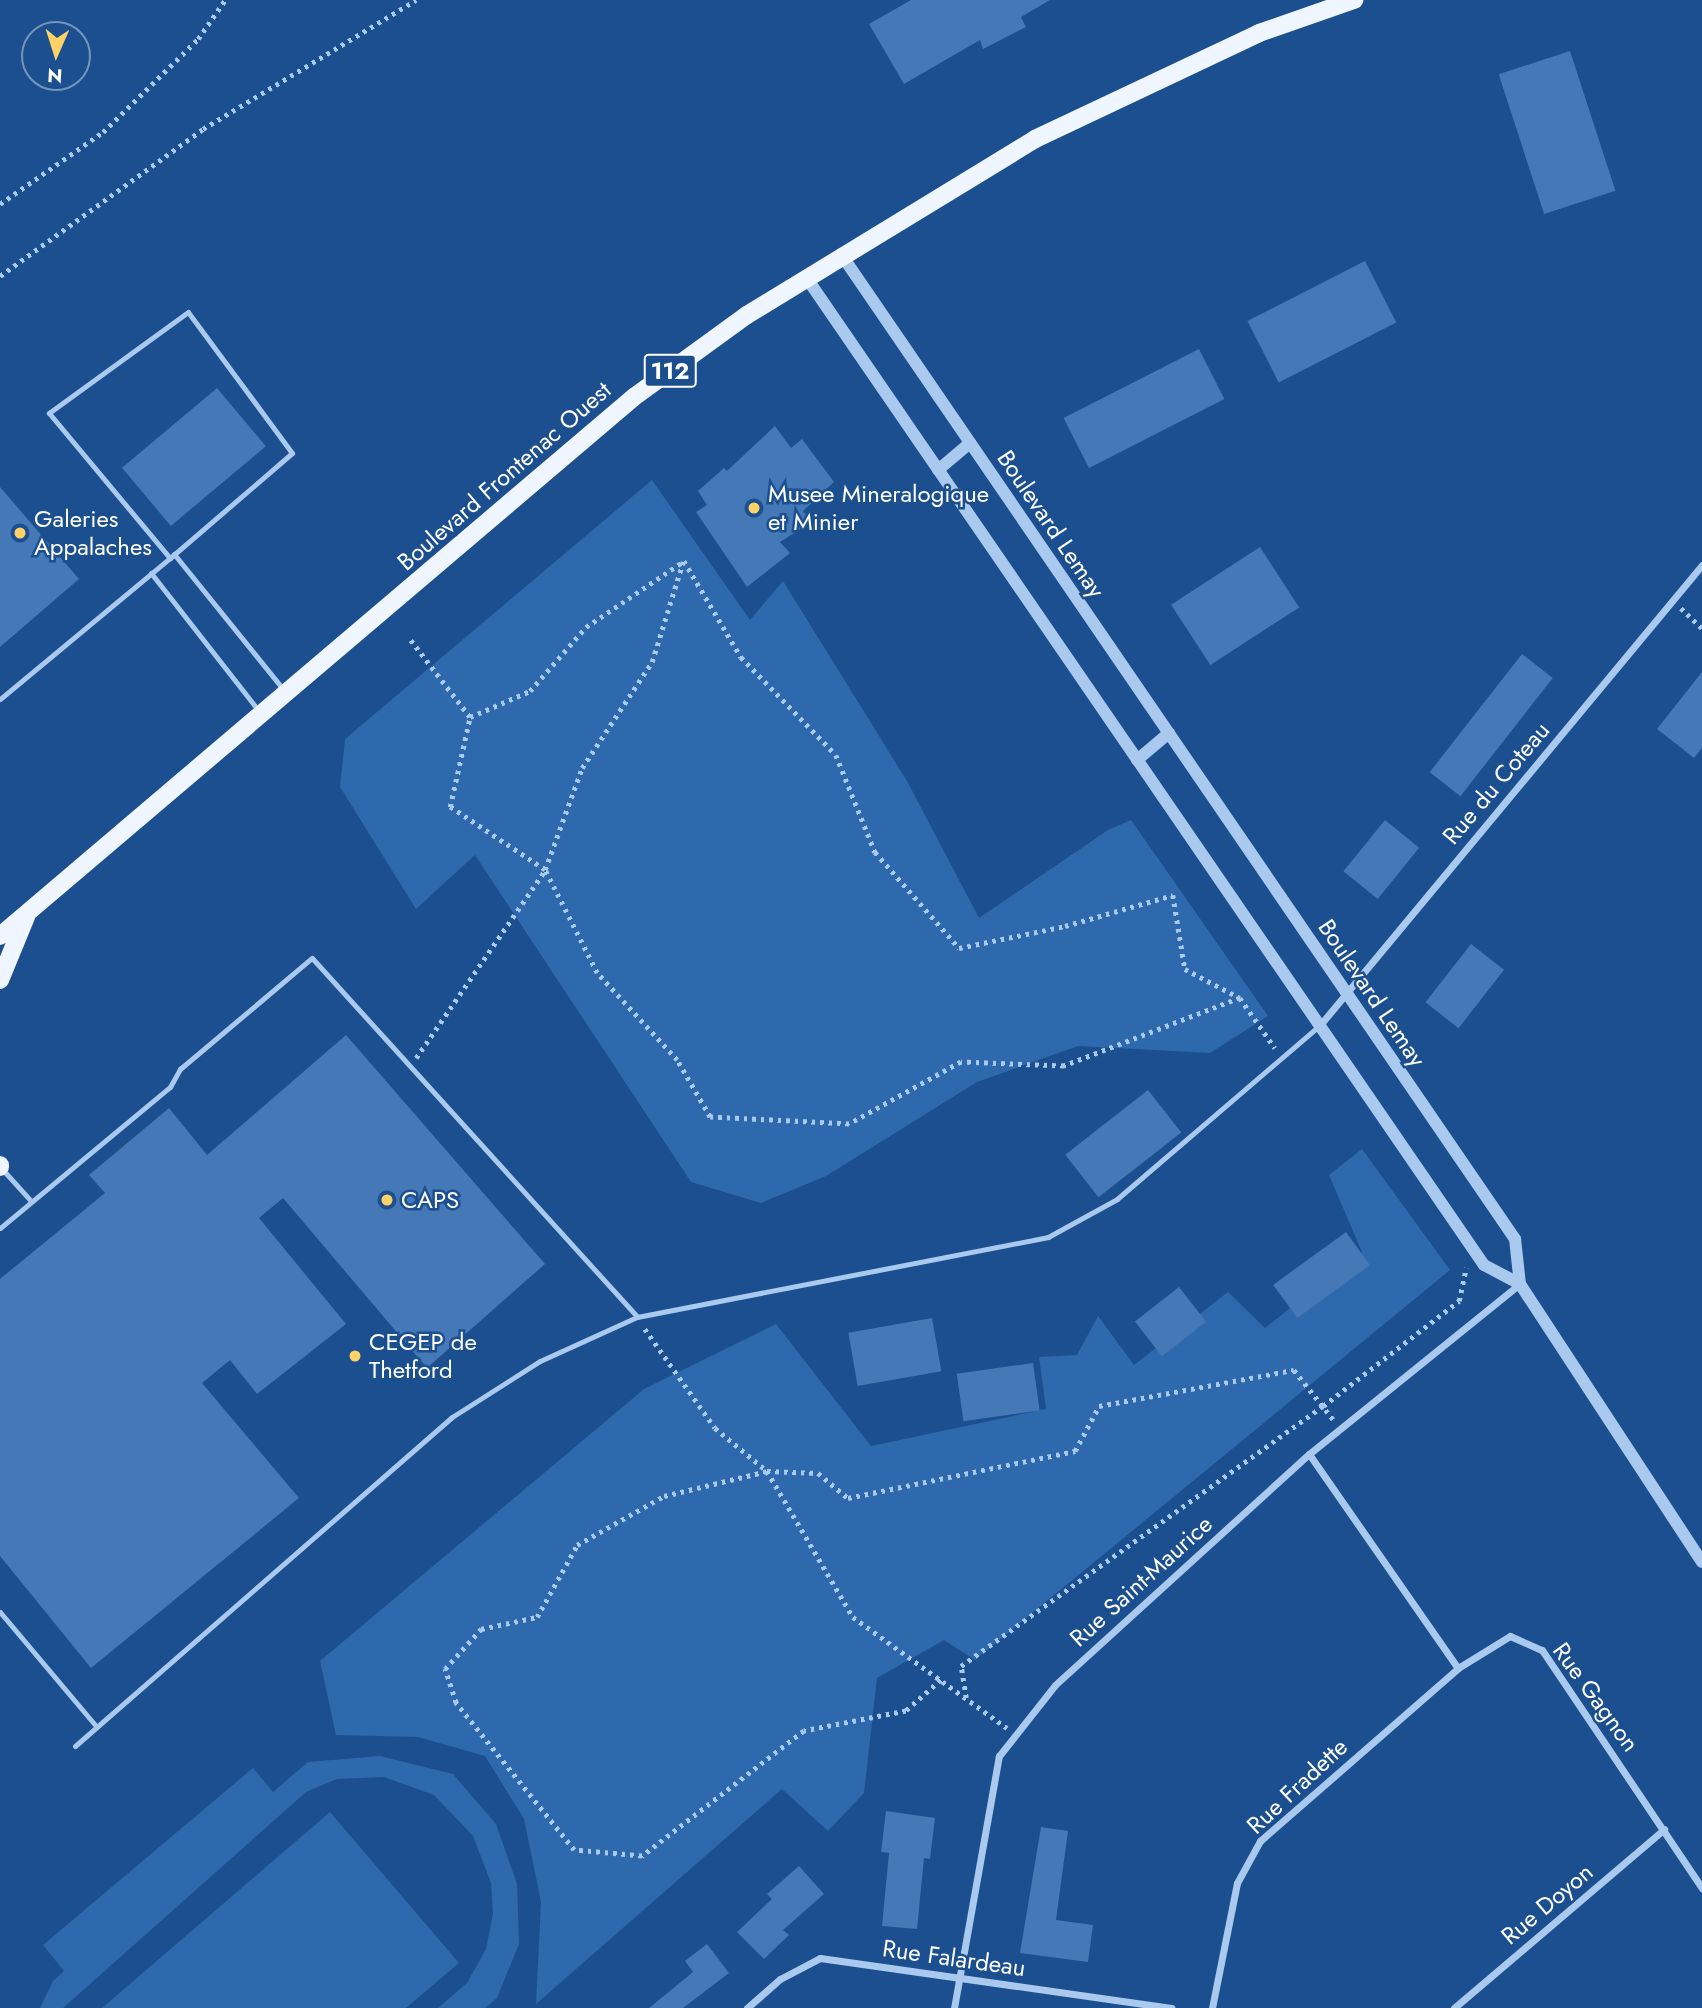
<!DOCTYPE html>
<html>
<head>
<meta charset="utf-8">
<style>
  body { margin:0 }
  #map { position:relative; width:1702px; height:2008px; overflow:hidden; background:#1b4f8f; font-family:Jost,sans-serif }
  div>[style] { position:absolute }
  .green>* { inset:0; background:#2e69ad }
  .building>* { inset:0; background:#4478b7; transform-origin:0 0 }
  .path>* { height:4.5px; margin-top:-2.25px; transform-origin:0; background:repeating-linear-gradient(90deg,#a9c9ee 0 3.5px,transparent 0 8.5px) }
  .service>* { height:5px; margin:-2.5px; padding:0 2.5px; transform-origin:2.5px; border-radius:2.5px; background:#a9c9ee }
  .minor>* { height:7px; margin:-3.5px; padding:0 3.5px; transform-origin:3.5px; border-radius:3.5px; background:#a9c9ee }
  .tertiary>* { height:12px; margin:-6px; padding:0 6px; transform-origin:6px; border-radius:6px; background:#a9c9ee }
  .primary>* { height:18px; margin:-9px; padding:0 9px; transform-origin:9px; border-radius:9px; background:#f0f6ff }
  .dots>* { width:19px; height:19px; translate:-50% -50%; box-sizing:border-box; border:4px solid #1b4f8f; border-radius:50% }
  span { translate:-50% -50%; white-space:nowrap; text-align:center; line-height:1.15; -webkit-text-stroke:5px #1b4f8f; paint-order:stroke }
  .shield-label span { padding:2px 5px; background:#1b4f8f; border:2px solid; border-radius:5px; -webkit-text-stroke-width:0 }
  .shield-label { font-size:23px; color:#fff; font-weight:700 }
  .street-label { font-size:24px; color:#fff }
  .poi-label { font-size:24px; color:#fff }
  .left { translate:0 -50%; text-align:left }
  .north { position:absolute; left:21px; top:21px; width:70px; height:70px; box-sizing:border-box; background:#1b4f8f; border:2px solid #7695bc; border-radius:50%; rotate:183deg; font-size:19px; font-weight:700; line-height:28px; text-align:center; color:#fff }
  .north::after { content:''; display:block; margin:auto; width:24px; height:32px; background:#ffd166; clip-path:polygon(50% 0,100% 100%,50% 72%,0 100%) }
</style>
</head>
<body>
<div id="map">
  <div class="green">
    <i style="clip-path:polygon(652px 480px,750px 620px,783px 581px,907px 781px,979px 918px,1108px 830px,1131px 820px,1268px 1016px,1210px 1053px,1078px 1046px,977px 1082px,826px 1176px,761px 1203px,691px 1182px,475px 855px,416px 909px,340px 787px,345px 739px)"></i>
    <i style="clip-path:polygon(1362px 1149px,1450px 1270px,975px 1660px,944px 1640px,877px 1678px,864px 1793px,828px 1831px,782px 1789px,536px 2004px,541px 1902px,524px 1819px,485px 1756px,418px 1737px,336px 1735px,320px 1661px,644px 1389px,776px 1324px,871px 1446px,1046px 1409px,1039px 1357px,1077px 1355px,1098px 1316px,1134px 1365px,1228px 1292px,1265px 1328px,1362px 1252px,1329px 1175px)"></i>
    <i style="clip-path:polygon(380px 1756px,453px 1774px,496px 1824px,517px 1884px,519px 1944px,497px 1998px,485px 2008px,438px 2008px,467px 1983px,486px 1949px,493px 1913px,491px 1883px,473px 1836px,434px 1795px,384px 1777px,337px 1779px,306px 1792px,63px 2008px,40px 2008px,53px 1981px,64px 1971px,43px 1945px,253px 1768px,273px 1792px,308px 1762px)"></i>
    <i style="clip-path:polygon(330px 1812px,459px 1963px,406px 2008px,102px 2008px)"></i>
  </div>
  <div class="building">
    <i style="clip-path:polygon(911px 0,1050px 0,1021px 17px,1026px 27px,983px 49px,980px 40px,904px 84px,869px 24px)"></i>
    <i style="left:1570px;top:51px;width:147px;height:75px;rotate:72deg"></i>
    <i style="left:1365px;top:261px;width:69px;height:132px;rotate:63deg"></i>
    <i style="left:1199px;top:349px;width:56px;height:152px;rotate:63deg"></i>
    <i style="left:217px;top:388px;width:76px;height:124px;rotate:50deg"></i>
    <i style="clip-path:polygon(775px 426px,791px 448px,802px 439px,834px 482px,803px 511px,811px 522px,780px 542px,790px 553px,747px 587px,696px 512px,707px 505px,698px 491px,724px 468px,727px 471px)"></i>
    <i style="clip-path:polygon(0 487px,79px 579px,0 647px)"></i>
    <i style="left:1260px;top:547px;width:72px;height:106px;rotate:57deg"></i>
    <i style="left:1522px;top:654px;width:39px;height:150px;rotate:38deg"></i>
    <i style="clip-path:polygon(1702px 672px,1702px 748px,1694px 758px,1657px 729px)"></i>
    <i style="left:1385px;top:820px;width:44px;height:66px;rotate:39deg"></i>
    <i style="left:1471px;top:944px;width:42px;height:74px;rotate:38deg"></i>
    <i style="clip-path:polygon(346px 1035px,545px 1264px,427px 1368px,283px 1198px,259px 1218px,346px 1324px,257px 1394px,230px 1360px,202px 1383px,299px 1498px,91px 1668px,0 1556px,0 1279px,105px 1193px,89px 1175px,169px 1108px,207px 1155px)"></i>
    <i style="left:1148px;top:1090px;width:54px;height:105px;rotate:52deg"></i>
    <i style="left:1346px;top:1232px;width:41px;height:90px;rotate:54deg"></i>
    <i style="left:1179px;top:1287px;width:44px;height:56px;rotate:52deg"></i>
    <i style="left:932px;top:1318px;width:54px;height:85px;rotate:80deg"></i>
    <i style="left:1033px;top:1363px;width:48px;height:77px;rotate:82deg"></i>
    <i style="clip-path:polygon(886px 1811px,935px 1818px,930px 1859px,924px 1858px,917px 1929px,882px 1926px,889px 1853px,881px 1852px)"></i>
    <i style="clip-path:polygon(1041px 1827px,1068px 1831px,1056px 1920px,1093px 1925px,1088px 1962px,1020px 1953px)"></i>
    <i style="clip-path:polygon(799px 1866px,824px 1894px,783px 1930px,789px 1935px,764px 1959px,737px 1932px,772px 1899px,767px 1894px)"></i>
    <i style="clip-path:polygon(707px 1944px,729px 1973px,683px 2008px,649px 2008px,693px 1972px,685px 1961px)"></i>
  </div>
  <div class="path">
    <i style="left:0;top:204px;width:126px;rotate:-35deg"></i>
    <i style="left:103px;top:132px;width:133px;rotate:-44.4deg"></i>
    <i style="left:198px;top:39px;width:47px;rotate:-55.3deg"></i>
    <i style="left:0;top:276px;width:251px;rotate:-35.9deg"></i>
    <i style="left:203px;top:129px;width:249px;rotate:-31.2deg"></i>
    <i style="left:1681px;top:608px;width:29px;rotate:44deg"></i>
    <i style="left:411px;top:640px;width:97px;rotate:52.5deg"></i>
    <i style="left:1240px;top:998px;width:189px;rotate:158.9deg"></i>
    <i style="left:1064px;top:1066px;width:103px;rotate:-177.8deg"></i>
    <i style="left:961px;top:1062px;width:128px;rotate:151deg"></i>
    <i style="left:849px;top:1124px;width:139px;rotate:-177.1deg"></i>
    <i style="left:710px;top:1117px;width:66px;rotate:-120.1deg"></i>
    <i style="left:677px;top:1060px;width:118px;rotate:-132.6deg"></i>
    <i style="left:597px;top:973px;width:115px;rotate:-116.8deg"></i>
    <i style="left:545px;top:870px;width:114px;rotate:-146.4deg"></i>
    <i style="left:450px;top:807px;width:92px;rotate:-77.5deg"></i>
    <i style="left:470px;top:717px;width:65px;rotate:-23.4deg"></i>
    <i style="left:530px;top:691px;width:85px;rotate:-48.8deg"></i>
    <i style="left:586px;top:627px;width:118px;rotate:-34deg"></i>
    <i style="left:684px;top:561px;width:112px;rotate:59.3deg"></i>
    <i style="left:741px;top:657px;width:136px;rotate:45.9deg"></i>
    <i style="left:836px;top:755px;width:105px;rotate:68.1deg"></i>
    <i style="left:875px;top:852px;width:128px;rotate:48.8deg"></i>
    <i style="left:959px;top:948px;width:108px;rotate:-11.7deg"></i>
    <i style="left:1065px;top:926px;width:112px;rotate:-16deg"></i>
    <i style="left:1173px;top:895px;width:75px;rotate:80.8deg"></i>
    <i style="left:1185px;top:969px;width:62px;rotate:27.8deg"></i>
    <i style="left:1240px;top:998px;width:61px;rotate:55deg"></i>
    <i style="left:416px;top:1058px;width:228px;rotate:-55.5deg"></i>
    <i style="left:545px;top:870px;width:109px;rotate:-70.1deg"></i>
    <i style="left:582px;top:768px;width:127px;rotate:-56.6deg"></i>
    <i style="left:652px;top:662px;width:105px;rotate:-72.8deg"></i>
    <i style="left:645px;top:1329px;width:121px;rotate:54.7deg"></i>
    <i style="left:715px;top:1428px;width:67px;rotate:39.6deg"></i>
    <i style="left:767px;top:1471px;width:169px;rotate:59.5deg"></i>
    <i style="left:853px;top:1617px;width:190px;rotate:35.8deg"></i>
    <i style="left:941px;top:1680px;width:47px;rotate:138.5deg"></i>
    <i style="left:906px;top:1711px;width:104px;rotate:168.9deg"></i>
    <i style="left:804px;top:1731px;width:205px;rotate:142.3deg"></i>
    <i style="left:642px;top:1856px;width:68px;rotate:-175deg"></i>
    <i style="left:574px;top:1850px;width:189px;rotate:-128.8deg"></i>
    <i style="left:456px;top:1703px;width:36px;rotate:-108deg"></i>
    <i style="left:445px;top:1669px;width:54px;rotate:-48deg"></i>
    <i style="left:481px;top:1629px;width:57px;rotate:-12.1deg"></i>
    <i style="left:537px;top:1617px;width:82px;rotate:-60.9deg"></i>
    <i style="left:577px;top:1545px;width:100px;rotate:-29.4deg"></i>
    <i style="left:664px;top:1496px;width:106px;rotate:-13.6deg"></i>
    <i style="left:767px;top:1471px;width:51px;rotate:2.2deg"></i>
    <i style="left:818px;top:1473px;width:39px;rotate:40deg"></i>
    <i style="left:848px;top:1498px;width:232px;rotate:-11.7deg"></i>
    <i style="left:1075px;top:1451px;width:51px;rotate:-61.9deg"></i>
    <i style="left:1099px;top:1406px;width:198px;rotate:-10.5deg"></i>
    <i style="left:1294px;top:1370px;width:63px;rotate:51.5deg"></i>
    <i style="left:966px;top:1698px;width:32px;rotate:-99deg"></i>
    <i style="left:961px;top:1666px;width:446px;rotate:-35.7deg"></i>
    <i style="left:1323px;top:1406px;width:172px;rotate:-37.7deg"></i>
    <i style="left:1459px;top:1301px;width:34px;rotate:-78deg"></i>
  </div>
  <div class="service">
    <i style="left:174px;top:554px;width:174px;rotate:51.1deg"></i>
    <i style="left:151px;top:573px;width:175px;rotate:52deg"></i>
    <i style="left:0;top:699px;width:221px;rotate:-39.7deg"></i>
    <i style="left:170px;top:558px;width:161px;rotate:-40.7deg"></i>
    <i style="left:292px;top:453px;width:175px;rotate:-126.4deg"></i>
    <i style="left:188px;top:312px;width:172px;rotate:144deg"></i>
    <i style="left:49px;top:413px;width:189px;rotate:50.2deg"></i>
    <i style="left:3px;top:1170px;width:42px;rotate:47.9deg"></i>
    <i style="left:0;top:1228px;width:221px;rotate:-39.7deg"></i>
    <i style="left:170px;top:1087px;width:21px;rotate:-61deg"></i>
    <i style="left:180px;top:1069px;width:172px;rotate:-40.1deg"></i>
    <i style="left:312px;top:958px;width:484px;rotate:47.8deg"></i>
    <i style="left:0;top:1612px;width:150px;rotate:49.9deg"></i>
    <i style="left:75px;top:1746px;width:500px;rotate:-41.11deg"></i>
    <i style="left:452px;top:1417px;width:104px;rotate:-32.5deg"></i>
    <i style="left:540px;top:1361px;width:107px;rotate:-24.4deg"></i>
    <i style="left:637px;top:1317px;width:419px;rotate:-11deg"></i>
    <i style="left:1048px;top:1237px;width:79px;rotate:-28.8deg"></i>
    <i style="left:1117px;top:1199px;width:267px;rotate:-40.6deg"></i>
  </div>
  <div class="minor">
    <i style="left:1320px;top:1025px;width:598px;rotate:-50.29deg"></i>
    <i style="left:1309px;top:1454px;width:261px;rotate:55.2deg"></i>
    <i style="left:1458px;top:1668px;width:61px;rotate:-31.6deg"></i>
    <i style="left:1510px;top:1636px;width:35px;rotate:24deg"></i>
    <i style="left:1542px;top:1650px;width:287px;rotate:56.1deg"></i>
    <i style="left:747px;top:2008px;width:44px;rotate:-41.3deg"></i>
    <i style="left:780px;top:1979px;width:45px;rotate:-27.7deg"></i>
    <i style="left:820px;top:1958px;width:355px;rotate:8.1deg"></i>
    <i style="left:954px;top:2008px;width:256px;rotate:-79.9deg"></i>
    <i style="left:999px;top:1756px;width:90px;rotate:-51.7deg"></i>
    <i style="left:1055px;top:1685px;width:343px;rotate:-42.3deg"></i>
    <i style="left:1309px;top:1454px;width:271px;rotate:-38.9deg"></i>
    <i style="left:1212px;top:2008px;width:127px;rotate:-78.7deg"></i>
    <i style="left:1237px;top:1883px;width:48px;rotate:-61.3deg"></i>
    <i style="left:1260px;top:1841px;width:263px;rotate:-41.1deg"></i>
    <i style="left:1454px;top:2008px;width:276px;rotate:-40.4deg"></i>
  </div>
  <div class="tertiary">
    <i style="left:841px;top:254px;width:1194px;rotate:55.62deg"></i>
    <i style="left:1515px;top:1239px;width:45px;rotate:83.7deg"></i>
    <i style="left:1520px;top:1284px;width:332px;rotate:56.8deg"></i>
    <i style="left:806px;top:277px;width:1198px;rotate:55.54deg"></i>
    <i style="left:1484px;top:1265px;width:41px;rotate:27.8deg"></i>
    <i style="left:938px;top:470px;width:42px;rotate:-40.2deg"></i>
    <i style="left:1137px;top:760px;width:42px;rotate:-40.2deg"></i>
  </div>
  <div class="primary">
    <i style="left:0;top:936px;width:832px;rotate:-40.37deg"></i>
    <i style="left:634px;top:397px;width:140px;rotate:-36deg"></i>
    <i style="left:747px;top:315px;width:338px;rotate:-31.4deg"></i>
    <i style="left:1035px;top:139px;width:248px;rotate:-25.3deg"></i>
    <i style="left:1259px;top:33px;width:101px;rotate:-19.2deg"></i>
    <i style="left:0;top:980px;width:68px;rotate:-67.6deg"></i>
    <i style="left:0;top:1165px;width:2px;rotate:90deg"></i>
  </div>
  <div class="dots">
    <i style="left:754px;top:508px;background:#ffd166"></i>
    <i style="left:20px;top:533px;background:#ffd166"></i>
    <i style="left:387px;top:1200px;background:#ffd166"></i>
    <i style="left:355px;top:1356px;background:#ffd166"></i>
  </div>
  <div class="shield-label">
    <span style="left:670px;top:371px">112</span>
  </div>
  <div class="street-label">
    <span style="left:504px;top:476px;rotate:-41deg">Boulevard Frontenac Ouest</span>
    <span style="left:1051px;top:524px;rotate:56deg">Boulevard Lemay</span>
    <span style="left:1496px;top:783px;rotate:-50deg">Rue du Coteau</span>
    <span style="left:1372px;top:993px;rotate:56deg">Boulevard Lemay</span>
    <span style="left:1141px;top:1581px;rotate:-42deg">Rue Saint-Maurice</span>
    <span style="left:1596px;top:1697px;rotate:54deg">Rue Gagnon</span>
    <span style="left:1297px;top:1786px;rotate:-43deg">Rue Fradette</span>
    <span style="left:1547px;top:1904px;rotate:-40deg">Rue Doyon</span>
    <span style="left:954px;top:1958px;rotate:8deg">Rue Falardeau</span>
  </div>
  <div class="poi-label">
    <span class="left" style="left:768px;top:508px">Musee Mineralogique<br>et Minier</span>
    <span class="left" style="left:34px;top:533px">Galeries<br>Appalaches</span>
    <span class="left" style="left:401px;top:1200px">CAPS</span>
    <span class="left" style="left:369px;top:1356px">CEGEP de<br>Thetford</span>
  </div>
  <div class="north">N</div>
</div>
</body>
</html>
